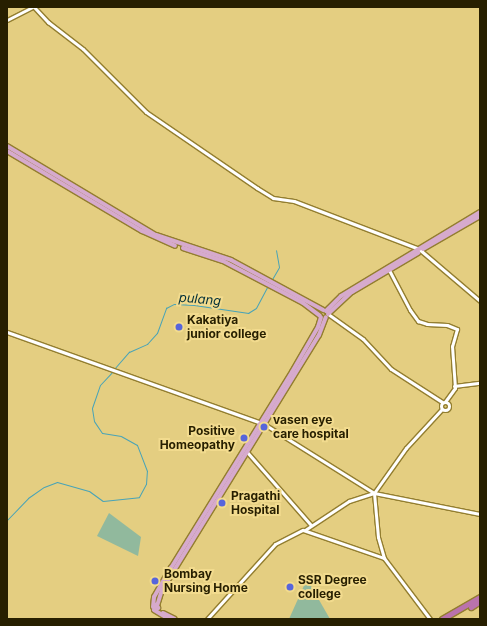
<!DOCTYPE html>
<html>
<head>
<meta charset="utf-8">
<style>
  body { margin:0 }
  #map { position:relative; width:487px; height:626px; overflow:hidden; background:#e4ce81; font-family:Inter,sans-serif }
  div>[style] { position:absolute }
  .green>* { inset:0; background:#91b99d }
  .stream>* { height:1px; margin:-0.5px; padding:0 0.5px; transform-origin:0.5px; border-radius:0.5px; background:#48a3b7 }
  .roads { filter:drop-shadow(1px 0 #937e30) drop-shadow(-1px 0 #937e30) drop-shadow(0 1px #937e30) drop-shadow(0 -1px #937e30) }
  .minor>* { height:3px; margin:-1.5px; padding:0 1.5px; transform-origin:1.5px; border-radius:1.5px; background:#fff }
  .minor>.ring { margin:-1.5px; padding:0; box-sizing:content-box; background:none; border:3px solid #fff; border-radius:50% }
  .major>* { height:4px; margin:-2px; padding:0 2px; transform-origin:2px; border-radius:2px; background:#d6aacd }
  .highway>* { height:5px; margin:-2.5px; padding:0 2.5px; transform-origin:2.5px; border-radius:2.5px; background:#ba72ac }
  .dots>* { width:11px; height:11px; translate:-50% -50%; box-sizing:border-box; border:2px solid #f2db8e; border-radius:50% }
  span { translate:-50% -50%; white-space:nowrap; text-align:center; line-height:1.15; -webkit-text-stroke:4px #f2db8e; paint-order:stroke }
  .poi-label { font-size:12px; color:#271f00; font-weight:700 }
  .left { translate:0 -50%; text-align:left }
  .right { translate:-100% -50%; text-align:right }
  .water-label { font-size:13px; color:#022f38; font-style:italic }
  .frame { position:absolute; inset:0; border:8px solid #271f00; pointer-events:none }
</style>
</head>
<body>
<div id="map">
  <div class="green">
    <i style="clip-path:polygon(109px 513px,141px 537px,138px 556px,97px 536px)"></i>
    <i style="clip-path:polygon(307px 579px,330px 619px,289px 619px)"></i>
  </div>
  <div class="stream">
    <i style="left:271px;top:281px;width:16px;rotate:-60deg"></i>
    <i style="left:279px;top:267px;width:17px;rotate:-100deg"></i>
    <i style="left:114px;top:369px;width:23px;rotate:-49deg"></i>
    <i style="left:129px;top:352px;width:20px;rotate:-24deg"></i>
    <i style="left:147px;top:344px;width:15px;rotate:-48deg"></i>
    <i style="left:157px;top:333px;width:27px;rotate:-70deg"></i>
    <i style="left:166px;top:308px;width:9px;rotate:-27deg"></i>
    <i style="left:174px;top:304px;width:20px;rotate:3deg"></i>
    <i style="left:194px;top:305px;width:55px;rotate:8.4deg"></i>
    <i style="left:248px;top:313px;width:9px;rotate:-32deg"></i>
    <i style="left:256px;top:308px;width:24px;rotate:-62deg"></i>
    <i style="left:7px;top:520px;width:30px;rotate:-46deg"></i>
    <i style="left:28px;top:498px;width:19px;rotate:-35deg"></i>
    <i style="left:44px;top:487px;width:14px;rotate:-21deg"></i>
    <i style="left:57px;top:482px;width:33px;rotate:16deg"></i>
    <i style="left:89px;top:491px;width:17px;rotate:36deg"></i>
    <i style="left:103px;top:501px;width:36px;rotate:-6deg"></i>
    <i style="left:139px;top:497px;width:15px;rotate:-62deg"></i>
    <i style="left:146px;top:484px;width:13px;rotate:-86deg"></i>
    <i style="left:147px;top:471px;width:28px;rotate:-111deg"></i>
    <i style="left:137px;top:445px;width:18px;rotate:-151deg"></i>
    <i style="left:121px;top:436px;width:19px;rotate:-171deg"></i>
    <i style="left:102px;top:433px;width:14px;rotate:-124deg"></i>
    <i style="left:94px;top:421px;width:13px;rotate:-99deg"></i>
    <i style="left:92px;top:408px;width:24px;rotate:-71deg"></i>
    <i style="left:100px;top:385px;width:18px;rotate:-47deg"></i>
  </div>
  <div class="roads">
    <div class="minor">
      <i style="left:34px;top:7px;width:21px;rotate:47deg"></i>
      <i style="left:48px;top:22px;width:44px;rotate:37.6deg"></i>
      <i style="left:83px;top:49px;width:89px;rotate:45deg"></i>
      <i style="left:146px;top:112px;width:135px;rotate:34.4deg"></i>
      <i style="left:257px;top:188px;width:19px;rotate:32deg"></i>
      <i style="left:273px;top:198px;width:21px;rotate:8deg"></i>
      <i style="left:294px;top:201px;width:134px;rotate:21deg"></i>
      <i style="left:419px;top:249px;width:80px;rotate:40.4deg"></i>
      <i style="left:7px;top:20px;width:28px;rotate:-27deg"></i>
      <i style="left:389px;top:270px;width:45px;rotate:62.3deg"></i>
      <i style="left:410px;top:310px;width:14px;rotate:54deg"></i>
      <i style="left:418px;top:321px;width:9px;rotate:18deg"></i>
      <i style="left:427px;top:324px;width:20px;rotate:3deg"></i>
      <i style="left:447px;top:325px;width:11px;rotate:22deg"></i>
      <i style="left:457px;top:329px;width:18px;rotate:106deg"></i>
      <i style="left:452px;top:346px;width:42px;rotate:85.9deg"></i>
      <i style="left:455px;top:388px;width:17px;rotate:126deg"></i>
      <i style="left:328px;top:314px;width:43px;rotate:35.5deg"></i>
      <i style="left:363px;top:339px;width:41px;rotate:47deg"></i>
      <i style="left:391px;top:369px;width:61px;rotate:32.9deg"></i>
      <i style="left:7px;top:332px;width:273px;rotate:19.7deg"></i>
      <i style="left:264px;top:424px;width:130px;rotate:32.1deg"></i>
      <i style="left:374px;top:493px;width:108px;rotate:11.2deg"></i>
      <i style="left:454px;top:386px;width:26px;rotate:-7deg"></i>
      <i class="ring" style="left:441px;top:402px;width:5px;height:5px"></i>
      <i style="left:247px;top:452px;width:97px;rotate:48.8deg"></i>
      <i style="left:305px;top:530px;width:53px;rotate:-33.4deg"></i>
      <i style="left:349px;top:501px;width:26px;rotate:-18deg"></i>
      <i style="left:207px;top:619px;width:101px;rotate:-47.8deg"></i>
      <i style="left:275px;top:544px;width:31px;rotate:-27deg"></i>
      <i style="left:303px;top:530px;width:86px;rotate:19.1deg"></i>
      <i style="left:430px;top:619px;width:76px;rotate:-127deg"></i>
      <i style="left:384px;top:558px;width:22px;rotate:-106deg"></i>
      <i style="left:378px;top:537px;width:44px;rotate:-95.2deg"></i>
      <i style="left:374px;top:493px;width:55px;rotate:-54.6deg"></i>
      <i style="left:406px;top:448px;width:53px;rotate:-47.3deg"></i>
    </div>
    <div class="major">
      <i style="left:7px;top:146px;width:174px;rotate:30.9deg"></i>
      <i style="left:156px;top:235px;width:79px;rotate:18.4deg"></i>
      <i style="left:231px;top:260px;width:105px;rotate:28.5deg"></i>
      <i style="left:7px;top:151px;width:157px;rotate:30.7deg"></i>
      <i style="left:142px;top:231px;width:36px;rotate:24deg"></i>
      <i style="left:183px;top:248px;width:42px;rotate:18deg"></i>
      <i style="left:223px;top:261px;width:90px;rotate:27.7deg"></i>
      <i style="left:303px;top:303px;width:21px;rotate:37deg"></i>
      <i style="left:423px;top:249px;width:66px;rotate:-30.1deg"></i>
      <i style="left:326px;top:311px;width:21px;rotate:-45deg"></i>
      <i style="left:341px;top:296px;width:162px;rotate:-31.1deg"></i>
      <i style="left:328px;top:314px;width:33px;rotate:-43deg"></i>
      <i style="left:352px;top:292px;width:77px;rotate:-30.6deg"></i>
      <i style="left:157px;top:606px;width:17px;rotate:-73deg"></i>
      <i style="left:162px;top:590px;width:299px;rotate:-58.4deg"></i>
      <i style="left:319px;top:335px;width:19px;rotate:-69deg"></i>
      <i style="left:153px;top:607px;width:10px;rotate:-84deg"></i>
      <i style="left:154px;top:597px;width:34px;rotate:-60deg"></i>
      <i style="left:171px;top:568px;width:230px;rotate:-58.3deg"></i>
      <i style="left:292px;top:372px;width:52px;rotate:-60deg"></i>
      <i style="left:318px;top:327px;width:10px;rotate:-73deg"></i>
      <i style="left:155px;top:610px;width:4px;rotate:-34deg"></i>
      <i style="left:158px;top:608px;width:4px;rotate:-124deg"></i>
      <i style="left:156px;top:605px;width:5px;rotate:112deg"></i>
      <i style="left:154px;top:610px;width:17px;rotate:31deg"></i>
      <i style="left:163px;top:613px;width:13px;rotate:27deg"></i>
    </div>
    <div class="highway">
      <i style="left:471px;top:607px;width:11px;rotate:-34deg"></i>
      <i style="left:442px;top:619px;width:44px;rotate:-30.1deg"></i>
    </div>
  </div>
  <div class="dots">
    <i style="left:179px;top:327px;background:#5765db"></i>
    <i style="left:264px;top:427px;background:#5765db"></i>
    <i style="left:244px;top:438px;background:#5765db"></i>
    <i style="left:222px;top:503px;background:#5765db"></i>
    <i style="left:155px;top:581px;background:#5765db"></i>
    <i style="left:290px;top:587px;background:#5765db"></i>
  </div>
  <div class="poi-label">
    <span class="left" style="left:187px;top:327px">Kakatiya<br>junior college</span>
    <span class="left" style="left:273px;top:427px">vasen eye<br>care hospital</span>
    <span class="right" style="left:235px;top:438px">Positive<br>Homeopathy</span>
    <span class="left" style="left:231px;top:503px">Pragathi<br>Hospital</span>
    <span class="left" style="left:164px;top:581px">Bombay<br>Nursing Home</span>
    <span class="left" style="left:298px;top:587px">SSR Degree<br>college</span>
  </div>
  <div class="water-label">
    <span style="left:200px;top:299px;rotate:5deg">pulang</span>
  </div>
  <div class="frame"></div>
</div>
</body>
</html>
